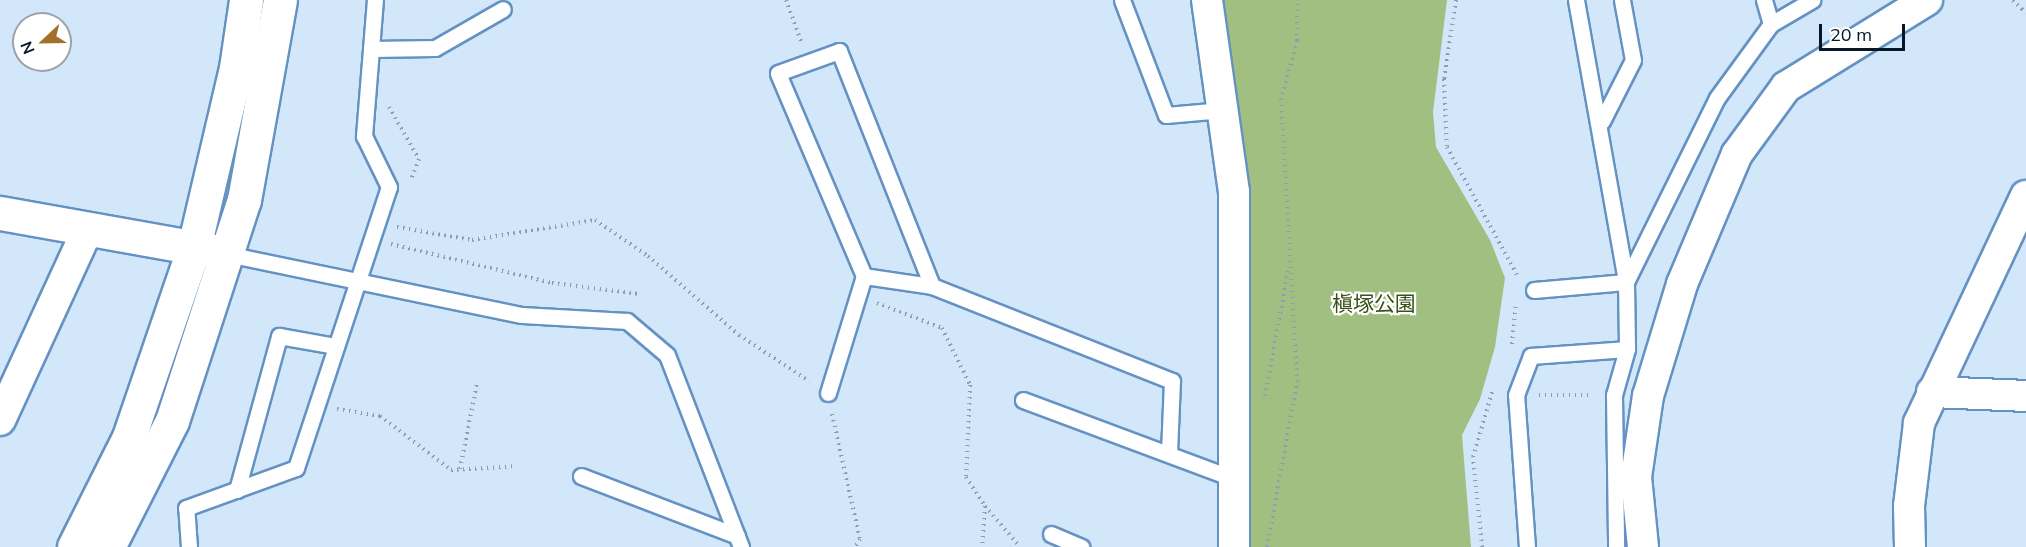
<!DOCTYPE html>
<html>
<head>
<meta charset="utf-8">
<style>
  body { margin:0 }
  #map { position:relative; width:2026px; height:547px; overflow:hidden; background:#d3e7fb; font-family:Mulish,"Noto Sans JP",sans-serif }
  div>[style] { position:absolute }
  .green>* { inset:0; background:#a0bf81 }
  .path>* { height:4px; margin-top:-2px; transform-origin:0; background:repeating-linear-gradient(90deg,#8b9eb1 0 1.5px,transparent 0 6px) }
  .roads { filter:drop-shadow(2px 0 #6492c2) drop-shadow(-2px 0 #6492c2) drop-shadow(0 2px #6492c2) drop-shadow(0 -2px #6492c2) }
  .service>* { height:15px; margin:-7.5px; padding:0 7.5px; transform-origin:7.5px; border-radius:7.5px; background:#fff }
  .minor>* { height:30px; margin:-15px; padding:0 15px; transform-origin:15px; border-radius:15px; background:#fff }
  .tertiary>* { height:33px; margin:-16.5px; padding:0 16.5px; transform-origin:16.5px; border-radius:16.5px; background:#fff }
  span { translate:-50% -50%; white-space:nowrap; text-align:center; line-height:1.15; -webkit-text-stroke:4.5px #fff; paint-order:stroke }
  .park-label { font-size:21px; color:#385119 }
  .north { position:absolute; left:12px; top:12px; width:60px; height:60px; box-sizing:border-box; background:#fff; border:2px solid #9ba2a9; border-radius:50%; rotate:248deg; font-size:16px; font-weight:700; line-height:24px; text-align:center; color:#051729 }
  .north::after { content:''; display:block; margin:auto; width:21px; height:27px; background:#a46f28; clip-path:polygon(50% 0,100% 100%,50% 72%,0 100%) }
  .scale { position:absolute; left:1819px; top:24px; width:86px; height:27px; box-sizing:border-box; border:3px solid #051729; border-top:0; padding-left:8px; font-size:18px; line-height:21px; white-space:nowrap; color:#051729; -webkit-text-stroke:4px #fff; paint-order:stroke }
</style>
</head>
<body>
<div id="map">
  <div class="green">
    <i style="clip-path:polygon(1218px 0,1447px 0,1433px 112px,1436px 147px,1490px 240px,1505px 278px,1495px 347px,1480px 399px,1462px 435px,1471px 547px,1245px 547px,1247px 164px)"></i>
  </div>
  <div class="path">
    <i style="left:786px;top:0;width:44px;rotate:69.9deg"></i>
    <i style="left:1456px;top:0;width:80px;rotate:98.6deg"></i>
    <i style="left:1444px;top:79px;width:68px;rotate:87.5deg"></i>
    <i style="left:1447px;top:147px;width:146px;rotate:61.3deg"></i>
    <i style="left:2013px;top:0;width:18px;rotate:45deg"></i>
    <i style="left:389px;top:107px;width:60px;rotate:60deg"></i>
    <i style="left:419px;top:159px;width:22px;rotate:111deg"></i>
    <i style="left:397px;top:227px;width:76px;rotate:9.8deg"></i>
    <i style="left:472px;top:240px;width:125px;rotate:-9.2deg"></i>
    <i style="left:595px;top:220px;width:64px;rotate:34.2deg"></i>
    <i style="left:648px;top:256px;width:121px;rotate:41deg"></i>
    <i style="left:739px;top:335px;width:84px;rotate:33.3deg"></i>
    <i style="left:391px;top:244px;width:166px;rotate:13.6deg"></i>
    <i style="left:552px;top:283px;width:89px;rotate:7.1deg"></i>
    <i style="left:877px;top:303px;width:70px;rotate:21deg"></i>
    <i style="left:942px;top:328px;width:64px;rotate:63.8deg"></i>
    <i style="left:970px;top:385px;width:92px;rotate:92.5deg"></i>
    <i style="left:966px;top:477px;width:35px;rotate:57deg"></i>
    <i style="left:985px;top:506px;width:41px;rotate:94.2deg"></i>
    <i style="left:1512px;top:344px;width:41px;rotate:-84.4deg"></i>
    <i style="left:1539px;top:395px;width:53px"></i>
    <i style="left:1265px;top:396px;width:127px;rotate:-79.6deg"></i>
    <i style="left:337px;top:409px;width:44px;rotate:9.2deg"></i>
    <i style="left:380px;top:416px;width:89px;rotate:37.3deg"></i>
    <i style="left:451px;top:470px;width:65px;rotate:-3.5deg"></i>
    <i style="left:832px;top:414px;width:128px;rotate:77.4deg"></i>
    <i style="left:860px;top:539px;width:9px;rotate:122deg"></i>
    <i style="left:460px;top:469px;width:88px;rotate:-78.8deg"></i>
    <i style="left:985px;top:506px;width:54px;rotate:49.5deg"></i>
    <i style="left:1267px;top:547px;width:168px;rotate:-79.7deg"></i>
    <i style="left:1297px;top:382px;width:282px;rotate:-93.2deg"></i>
    <i style="left:1281px;top:100px;width:61px;rotate:-74.8deg"></i>
    <i style="left:1297px;top:41px;width:41px;rotate:-90deg"></i>
    <i style="left:1482px;top:547px;width:90px;rotate:-95.7deg"></i>
    <i style="left:1473px;top:457px;width:71px;rotate:-73.6deg"></i>
  </div>
  <div class="roads">
    <div class="service">
      <i style="left:1122px;top:0;width:123px;rotate:69.1deg"></i>
      <i style="left:1166px;top:115px;width:57px;rotate:-5deg"></i>
      <i style="left:1576px;top:0;width:286px;rotate:79.9deg"></i>
      <i style="left:1626px;top:282px;width:205px;rotate:-63.7deg"></i>
      <i style="left:1717px;top:98px;width:92px;rotate:-53.9deg"></i>
      <i style="left:1764px;top:0;width:25px;rotate:74deg"></i>
      <i style="left:1771px;top:24px;width:48px;rotate:-30.3deg"></i>
      <i style="left:371px;top:49px;width:64px;rotate:-0.9deg"></i>
      <i style="left:435px;top:48px;width:78px;rotate:-29.8deg"></i>
      <i style="left:1602px;top:121px;width:68px;rotate:-63.1deg"></i>
      <i style="left:1633px;top:60px;width:61px;rotate:-100.4deg"></i>
      <i style="left:227px;top:254px;width:301px;rotate:11.7deg"></i>
      <i style="left:522px;top:315px;width:105px;rotate:3.3deg"></i>
      <i style="left:627px;top:321px;width:52px;rotate:40.4deg"></i>
      <i style="left:667px;top:355px;width:206px;rotate:68.9deg"></i>
      <i style="left:932px;top:286px;width:69px;rotate:-171.6deg"></i>
      <i style="left:864px;top:276px;width:220px;rotate:-113deg"></i>
      <i style="left:778px;top:73px;width:65px;rotate:-19.8deg"></i>
      <i style="left:839px;top:51px;width:253px;rotate:68.4deg"></i>
      <i style="left:932px;top:286px;width:258px;rotate:21.6deg"></i>
      <i style="left:1172px;top:381px;width:71px;rotate:92.4deg"></i>
      <i style="left:1534px;top:290px;width:92px;rotate:-5deg"></i>
      <i style="left:1626px;top:282px;width:67px;rotate:89.1deg"></i>
      <i style="left:1627px;top:349px;width:48px;rotate:105.8deg"></i>
      <i style="left:1614px;top:395px;width:152px;rotate:89.2deg"></i>
      <i style="left:828px;top:393px;width:122px;rotate:-72.9deg"></i>
      <i style="left:1023px;top:400px;width:223px;rotate:20.5deg"></i>
      <i style="left:581px;top:476px;width:167px;rotate:21deg"></i>
      <i style="left:237px;top:490px;width:160px;rotate:-74.7deg"></i>
      <i style="left:279px;top:336px;width:58px;rotate:10deg"></i>
      <i style="left:1051px;top:534px;width:33px;rotate:23deg"></i>
      <i style="left:189px;top:547px;width:39px;rotate:-94deg"></i>
      <i style="left:186px;top:508px;width:117px;rotate:-20deg"></i>
      <i style="left:296px;top:468px;width:296px;rotate:-71.7deg"></i>
      <i style="left:389px;top:187px;width:57px;rotate:-116.1deg"></i>
      <i style="left:364px;top:136px;width:136px;rotate:-85.4deg"></i>
      <i style="left:1527px;top:547px;width:152px;rotate:-94.1deg"></i>
      <i style="left:1516px;top:395px;width:42px;rotate:-69deg"></i>
      <i style="left:1531px;top:356px;width:96px;rotate:-4.2deg"></i>
    </div>
    <div class="minor">
      <i style="left:1207px;top:0;width:194px;rotate:82deg"></i>
      <i style="left:1234px;top:192px;width:355px;rotate:90deg"></i>
      <i style="left:1932px;top:392px;width:94px;rotate:2.4deg"></i>
      <i style="left:0;top:420px;width:210px;rotate:-65.3deg"></i>
      <i style="left:1643px;top:547px;width:70px;rotate:-95.7deg"></i>
      <i style="left:1636px;top:477px;width:82px;rotate:-81.6deg"></i>
      <i style="left:1648px;top:396px;width:117px;rotate:-73.1deg"></i>
      <i style="left:1682px;top:284px;width:141px;rotate:-67.1deg"></i>
      <i style="left:1737px;top:154px;width:83px;rotate:-53.8deg"></i>
      <i style="left:1786px;top:87px;width:166px;rotate:-31.7deg"></i>
      <i style="left:1910px;top:547px;width:41px;rotate:-91.4deg"></i>
      <i style="left:1909px;top:506px;width:84px;rotate:-83.1deg"></i>
      <i style="left:1919px;top:423px;width:251px;rotate:-64.8deg"></i>
    </div>
    <div class="tertiary">
      <i style="left:0;top:213px;width:216px;rotate:10.1deg"></i>
      <i style="left:74px;top:547px;width:123px;rotate:-63.4deg"></i>
      <i style="left:129px;top:437px;width:201px;rotate:-71.1deg"></i>
      <i style="left:194px;top:247px;width:184px;rotate:-76.8deg"></i>
      <i style="left:236px;top:68px;width:69px;rotate:-81.6deg"></i>
      <i style="left:108px;top:547px;width:141px;rotate:-63.1deg"></i>
      <i style="left:172px;top:421px;width:232px;rotate:-72deg"></i>
      <i style="left:244px;top:200px;width:203px;rotate:-79.8deg"></i>
    </div>
  </div>
  <div class="park-label">
    <span style="left:1374px;top:303px">槇塚公園</span>
  </div>
  <div class="north">N</div>
  <div class="scale">20 m</div>
</div>
</body>
</html>
